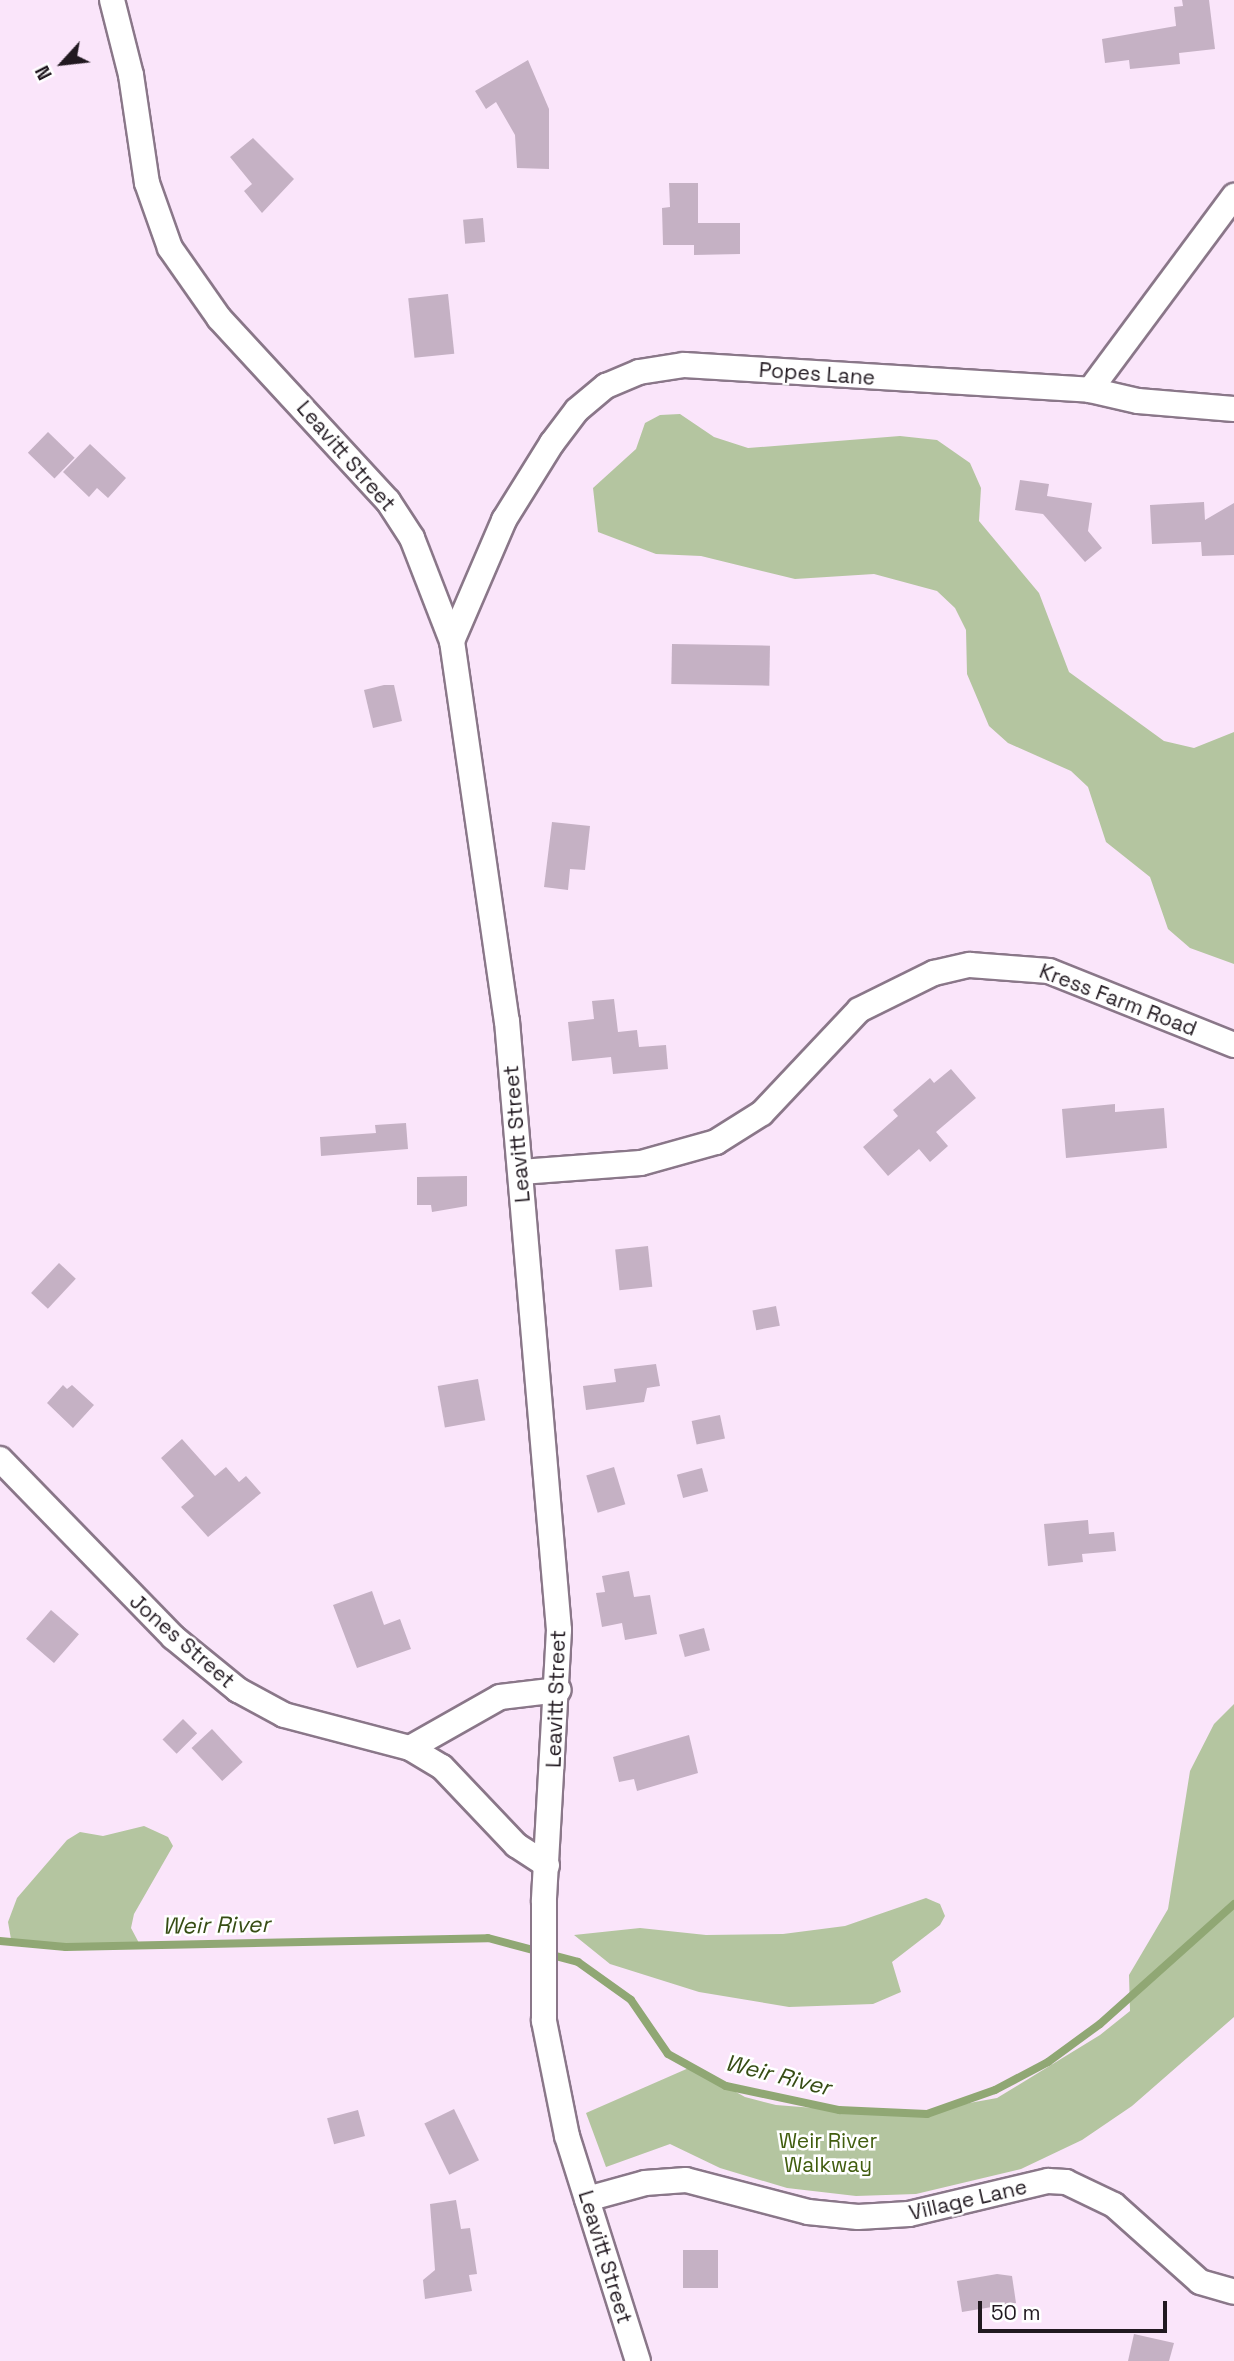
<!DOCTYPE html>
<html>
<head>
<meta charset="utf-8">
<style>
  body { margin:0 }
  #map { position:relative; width:1234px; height:2361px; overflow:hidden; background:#fae5fa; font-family:"Space Grotesk",sans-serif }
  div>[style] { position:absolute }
  .green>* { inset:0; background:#b4c5a0 }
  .stream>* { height:8px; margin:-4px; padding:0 4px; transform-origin:4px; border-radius:4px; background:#90a774 }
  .building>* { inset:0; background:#c5b1c4; transform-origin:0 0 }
  .roads { filter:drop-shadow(2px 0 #8a7789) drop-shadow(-2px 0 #8a7789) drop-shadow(0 2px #8a7789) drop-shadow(0 -2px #8a7789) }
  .minor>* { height:24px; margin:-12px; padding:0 12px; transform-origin:12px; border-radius:12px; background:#fff }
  span { translate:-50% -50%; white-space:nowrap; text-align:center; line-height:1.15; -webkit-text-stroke:5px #fff; paint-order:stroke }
  .street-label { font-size:21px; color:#211920 }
  .park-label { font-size:21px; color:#415d0f }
  .water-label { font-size:23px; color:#374d15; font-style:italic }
  .north { position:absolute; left:28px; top:28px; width:70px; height:70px; -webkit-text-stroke:5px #fff; paint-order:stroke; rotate:243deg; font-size:19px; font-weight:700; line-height:28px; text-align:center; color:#211920 }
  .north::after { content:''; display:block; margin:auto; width:24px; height:32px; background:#211920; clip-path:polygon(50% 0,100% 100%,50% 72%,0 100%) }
  .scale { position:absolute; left:978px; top:2301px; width:189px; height:32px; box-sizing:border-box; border:4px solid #211920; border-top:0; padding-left:9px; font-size:21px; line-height:24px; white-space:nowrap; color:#211920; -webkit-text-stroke:5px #fff; paint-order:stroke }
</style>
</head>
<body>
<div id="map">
  <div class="green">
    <i style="clip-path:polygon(680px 414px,714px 437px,748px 448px,900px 436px,937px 440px,970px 463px,981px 488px,979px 521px,1039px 593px,1069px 672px,1164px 741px,1194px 748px,1234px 732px,1234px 964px,1190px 948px,1168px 929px,1150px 877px,1106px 842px,1088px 787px,1071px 771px,1008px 743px,989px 726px,967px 674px,966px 630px,955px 608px,937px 591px,874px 574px,795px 579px,701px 556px,656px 554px,598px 532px,593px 488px,636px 449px,645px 423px,660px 415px)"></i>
    <i style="clip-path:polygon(1234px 1704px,1234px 2017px,1132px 2106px,1082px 2140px,1021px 2169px,916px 2194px,856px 2196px,787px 2188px,720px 2168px,670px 2144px,606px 2167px,586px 2113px,691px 2067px,745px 2097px,776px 2105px,903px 2115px,997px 2098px,1100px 2035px,1130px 2011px,1129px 1975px,1168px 1909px,1190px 1771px,1214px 1724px)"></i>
    <i style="clip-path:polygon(144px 1826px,168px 1837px,173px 1846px,134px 1914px,131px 1928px,139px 1943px,72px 1949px,12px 1945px,8px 1922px,17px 1898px,67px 1840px,80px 1832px,103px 1836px)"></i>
    <i style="clip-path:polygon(926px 1898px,940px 1904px,945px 1916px,940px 1925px,892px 1962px,901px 1992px,873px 2004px,789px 2007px,699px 1992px,610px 1964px,574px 1935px,640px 1928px,706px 1935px,783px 1934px,845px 1926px)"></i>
  </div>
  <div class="stream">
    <i style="left:0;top:1941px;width:66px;rotate:5.2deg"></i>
    <i style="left:66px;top:1947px;width:422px;rotate:-1.2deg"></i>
    <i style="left:488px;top:1938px;width:93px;rotate:14.9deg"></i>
    <i style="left:578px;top:1962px;width:65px;rotate:35.6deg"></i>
    <i style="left:631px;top:2000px;width:65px;rotate:55.6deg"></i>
    <i style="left:668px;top:2054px;width:66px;rotate:28.9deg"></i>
    <i style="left:726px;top:2086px;width:116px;rotate:12deg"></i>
    <i style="left:839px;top:2110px;width:88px;rotate:2.6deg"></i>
    <i style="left:927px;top:2114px;width:72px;rotate:-19.4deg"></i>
    <i style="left:995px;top:2090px;width:60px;rotate:-27.8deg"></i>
    <i style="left:1048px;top:2062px;width:64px;rotate:-36.2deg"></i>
    <i style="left:1100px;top:2024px;width:180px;rotate:-41.8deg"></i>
  </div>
  <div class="building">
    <i style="clip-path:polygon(1182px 0,1209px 0,1215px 49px,1179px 53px,1180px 64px,1130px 69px,1129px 60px,1105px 63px,1102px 39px,1176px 26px,1174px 7px,1183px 6px)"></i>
    <i style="clip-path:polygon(528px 60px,549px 109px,549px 169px,517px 168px,515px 135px,496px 102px,486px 109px,475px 91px)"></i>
    <i style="clip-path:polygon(253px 138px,294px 179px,262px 213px,244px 191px,252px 184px,230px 157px)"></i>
    <i style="clip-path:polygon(669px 183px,698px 183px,698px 223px,740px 223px,740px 254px,694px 255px,694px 245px,663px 245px,662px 208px,670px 207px)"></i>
    <i style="left:483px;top:218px;width:24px;height:20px;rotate:85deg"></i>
    <i style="left:448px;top:294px;width:60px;height:40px;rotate:84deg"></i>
    <i style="left:48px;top:432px;width:37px;height:29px;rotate:44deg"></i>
    <i style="clip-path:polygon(90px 444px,126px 478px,108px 498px,97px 488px,89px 497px,63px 472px)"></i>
    <i style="clip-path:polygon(1020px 480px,1049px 484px,1047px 496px,1092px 503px,1088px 531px,1102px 548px,1085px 562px,1043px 514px,1015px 510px)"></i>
    <i style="clip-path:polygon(1204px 502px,1205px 520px,1234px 503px,1234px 555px,1202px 556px,1201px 542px,1152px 544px,1150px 505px)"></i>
    <i style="left:672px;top:644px;width:98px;height:40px;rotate:1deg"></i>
    <i style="clip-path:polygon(384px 685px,394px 685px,402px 721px,373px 728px,364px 690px)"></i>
    <i style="clip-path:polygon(552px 822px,590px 826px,585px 870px,570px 869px,568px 890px,544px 887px)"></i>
    <i style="clip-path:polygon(614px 999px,618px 1032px,637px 1030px,639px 1047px,666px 1045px,668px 1069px,613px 1074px,611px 1057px,572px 1061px,568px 1022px,594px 1019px,592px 1001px)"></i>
    <i style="clip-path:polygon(951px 1069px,976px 1098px,936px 1132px,948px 1146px,930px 1162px,919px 1149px,888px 1176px,863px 1147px,898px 1116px,893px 1110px,930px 1078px,934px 1083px)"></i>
    <i style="clip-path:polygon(1115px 1104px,1115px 1112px,1164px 1108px,1167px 1148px,1066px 1158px,1062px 1109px)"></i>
    <i style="clip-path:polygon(406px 1123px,408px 1149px,321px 1156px,320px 1137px,376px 1133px,375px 1125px)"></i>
    <i style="clip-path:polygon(467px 1176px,467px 1206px,432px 1212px,431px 1205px,417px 1205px,417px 1177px)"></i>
    <i style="left:648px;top:1246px;width:41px;height:33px;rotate:84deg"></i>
    <i style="left:59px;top:1263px;width:23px;height:41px;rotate:43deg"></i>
    <i style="left:776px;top:1306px;width:20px;height:24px;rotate:79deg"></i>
    <i style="clip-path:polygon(656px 1364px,660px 1386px,647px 1388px,644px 1402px,586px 1410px,583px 1386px,616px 1382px,614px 1369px)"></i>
    <i style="left:478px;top:1379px;width:42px;height:41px;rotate:80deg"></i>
    <i style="clip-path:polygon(63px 1385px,67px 1389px,72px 1385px,94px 1405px,73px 1428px,47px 1403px)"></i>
    <i style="left:720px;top:1415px;width:24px;height:29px;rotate:78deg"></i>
    <i style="clip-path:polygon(182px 1439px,215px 1476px,226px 1467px,239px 1482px,246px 1476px,261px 1493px,208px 1537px,181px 1507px,194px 1496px,161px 1458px)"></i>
    <i style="left:614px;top:1467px;width:39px;height:29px;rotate:73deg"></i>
    <i style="left:702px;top:1468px;width:24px;height:26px;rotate:75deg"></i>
    <i style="clip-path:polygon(1088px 1520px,1089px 1534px,1114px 1532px,1116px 1551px,1082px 1554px,1083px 1562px,1048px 1566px,1044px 1524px)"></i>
    <i style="clip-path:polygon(629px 1571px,634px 1597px,650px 1595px,657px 1634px,625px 1640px,622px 1623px,602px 1627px,596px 1593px,605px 1592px,602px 1576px)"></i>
    <i style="clip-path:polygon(372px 1591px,384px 1625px,400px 1619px,411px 1649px,357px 1668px,333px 1605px)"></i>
    <i style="left:51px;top:1610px;width:37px;height:38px;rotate:41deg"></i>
    <i style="left:704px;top:1628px;width:23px;height:26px;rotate:75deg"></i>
    <i style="left:183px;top:1719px;width:20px;height:29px;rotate:45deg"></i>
    <i style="left:212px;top:1729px;width:45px;height:28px;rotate:47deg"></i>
    <i style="clip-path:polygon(689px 1735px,698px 1773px,637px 1791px,634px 1779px,619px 1782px,613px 1757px)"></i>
    <i style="left:454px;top:2109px;width:57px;height:33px;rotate:64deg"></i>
    <i style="left:358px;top:2110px;width:27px;height:32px;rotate:75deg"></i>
    <i style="clip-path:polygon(456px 2200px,461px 2229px,470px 2228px,477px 2274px,469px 2275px,472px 2291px,425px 2299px,423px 2280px,435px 2270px,430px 2204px)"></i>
    <i style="left:718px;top:2250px;width:38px;height:35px;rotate:90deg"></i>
    <i style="clip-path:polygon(997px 2274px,1012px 2276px,1016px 2303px,962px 2312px,957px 2281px)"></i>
    <i style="clip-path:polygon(1134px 2334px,1174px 2343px,1169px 2361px,1128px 2361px)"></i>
  </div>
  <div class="roads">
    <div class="minor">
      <i style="left:112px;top:0;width:77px;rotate:75.8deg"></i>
      <i style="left:131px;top:75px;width:109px;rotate:81.6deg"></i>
      <i style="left:147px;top:183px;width:69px;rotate:70.5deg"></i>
      <i style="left:170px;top:248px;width:85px;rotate:55deg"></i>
      <i style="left:219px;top:318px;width:249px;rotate:47.3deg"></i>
      <i style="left:388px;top:501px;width:44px;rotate:57deg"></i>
      <i style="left:412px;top:538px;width:110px;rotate:68.8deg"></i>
      <i style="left:452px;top:641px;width:384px;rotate:81.8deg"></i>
      <i style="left:507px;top:1021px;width:611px;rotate:85.12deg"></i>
      <i style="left:559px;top:1630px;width:272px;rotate:93.2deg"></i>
      <i style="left:544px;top:1902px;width:119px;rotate:90deg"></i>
      <i style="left:544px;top:2021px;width:117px;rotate:78.7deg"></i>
      <i style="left:567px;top:2136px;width:236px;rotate:72.5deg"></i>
      <i style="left:1090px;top:390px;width:49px;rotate:12.9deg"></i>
      <i style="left:1138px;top:401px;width:96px;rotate:4.8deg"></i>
      <i style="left:452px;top:641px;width:132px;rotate:-66.7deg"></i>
      <i style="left:504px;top:520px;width:91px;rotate:-58.1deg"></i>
      <i style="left:552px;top:443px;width:41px;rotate:-52.9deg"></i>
      <i style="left:577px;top:410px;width:38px;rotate:-40deg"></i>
      <i style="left:606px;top:386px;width:36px;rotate:-23deg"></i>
      <i style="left:639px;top:372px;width:46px;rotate:-8.8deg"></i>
      <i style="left:684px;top:365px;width:407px;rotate:3.5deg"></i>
      <i style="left:1090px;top:390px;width:242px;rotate:-53.4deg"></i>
      <i style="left:521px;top:1172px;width:120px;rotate:-4.3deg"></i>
      <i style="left:641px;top:1163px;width:78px;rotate:-15.6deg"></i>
      <i style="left:716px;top:1142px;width:54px;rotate:-32.2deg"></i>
      <i style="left:762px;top:1113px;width:141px;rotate:-46.7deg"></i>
      <i style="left:859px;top:1010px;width:84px;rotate:-26.3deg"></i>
      <i style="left:934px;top:973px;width:37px;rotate:-13deg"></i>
      <i style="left:970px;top:965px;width:79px;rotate:4.3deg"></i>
      <i style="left:1049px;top:971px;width:199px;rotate:21.8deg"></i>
      <i style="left:0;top:1459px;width:248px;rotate:45.8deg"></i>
      <i style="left:173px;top:1637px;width:84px;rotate:39.2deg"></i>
      <i style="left:238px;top:1690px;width:52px;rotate:28.5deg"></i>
      <i style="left:284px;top:1715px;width:130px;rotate:14.7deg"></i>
      <i style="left:410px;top:1748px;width:103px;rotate:-29.5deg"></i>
      <i style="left:500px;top:1697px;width:59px;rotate:-6.8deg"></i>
      <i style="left:410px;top:1748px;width:37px;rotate:31deg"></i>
      <i style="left:442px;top:1767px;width:108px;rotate:46.5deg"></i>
      <i style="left:516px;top:1845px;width:37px;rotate:33deg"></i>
      <i style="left:587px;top:2199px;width:60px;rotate:-15.4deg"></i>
      <i style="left:645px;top:2183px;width:41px;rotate:-4.2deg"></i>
      <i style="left:686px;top:2180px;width:126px;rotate:14.7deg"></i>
      <i style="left:808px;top:2212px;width:50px;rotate:5.7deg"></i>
      <i style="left:858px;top:2217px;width:51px;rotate:-3.4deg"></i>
      <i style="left:909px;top:2214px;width:143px;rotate:-13.4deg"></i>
      <i style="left:1048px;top:2181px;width:18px;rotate:3deg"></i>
      <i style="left:1066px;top:2182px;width:53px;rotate:25.6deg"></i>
      <i style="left:1114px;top:2205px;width:115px;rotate:41.8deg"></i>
      <i style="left:1200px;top:2282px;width:35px;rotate:16deg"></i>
    </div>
  </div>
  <div class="street-label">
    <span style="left:817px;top:374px;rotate:4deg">Popes Lane</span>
    <span style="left:346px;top:456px;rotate:49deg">Leavitt Street</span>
    <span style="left:1118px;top:1000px;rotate:21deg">Kress Farm Road</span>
    <span style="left:517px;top:1134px;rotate:-95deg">Leavitt Street</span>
    <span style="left:182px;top:1641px;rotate:41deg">Jones Street</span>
    <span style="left:556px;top:1699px;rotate:-88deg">Leavitt Street</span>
    <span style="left:968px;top:2200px;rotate:-13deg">Village Lane</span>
    <span style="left:605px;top:2257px;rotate:73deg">Leavitt Street</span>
  </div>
  <div class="park-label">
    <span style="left:828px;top:2153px">Weir River<br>Walkway</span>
  </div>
  <div class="water-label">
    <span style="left:216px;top:1925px;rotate:-1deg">Weir River</span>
    <span style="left:778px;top:2075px;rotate:14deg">Weir River</span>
  </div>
  <div class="north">N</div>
  <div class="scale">50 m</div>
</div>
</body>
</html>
